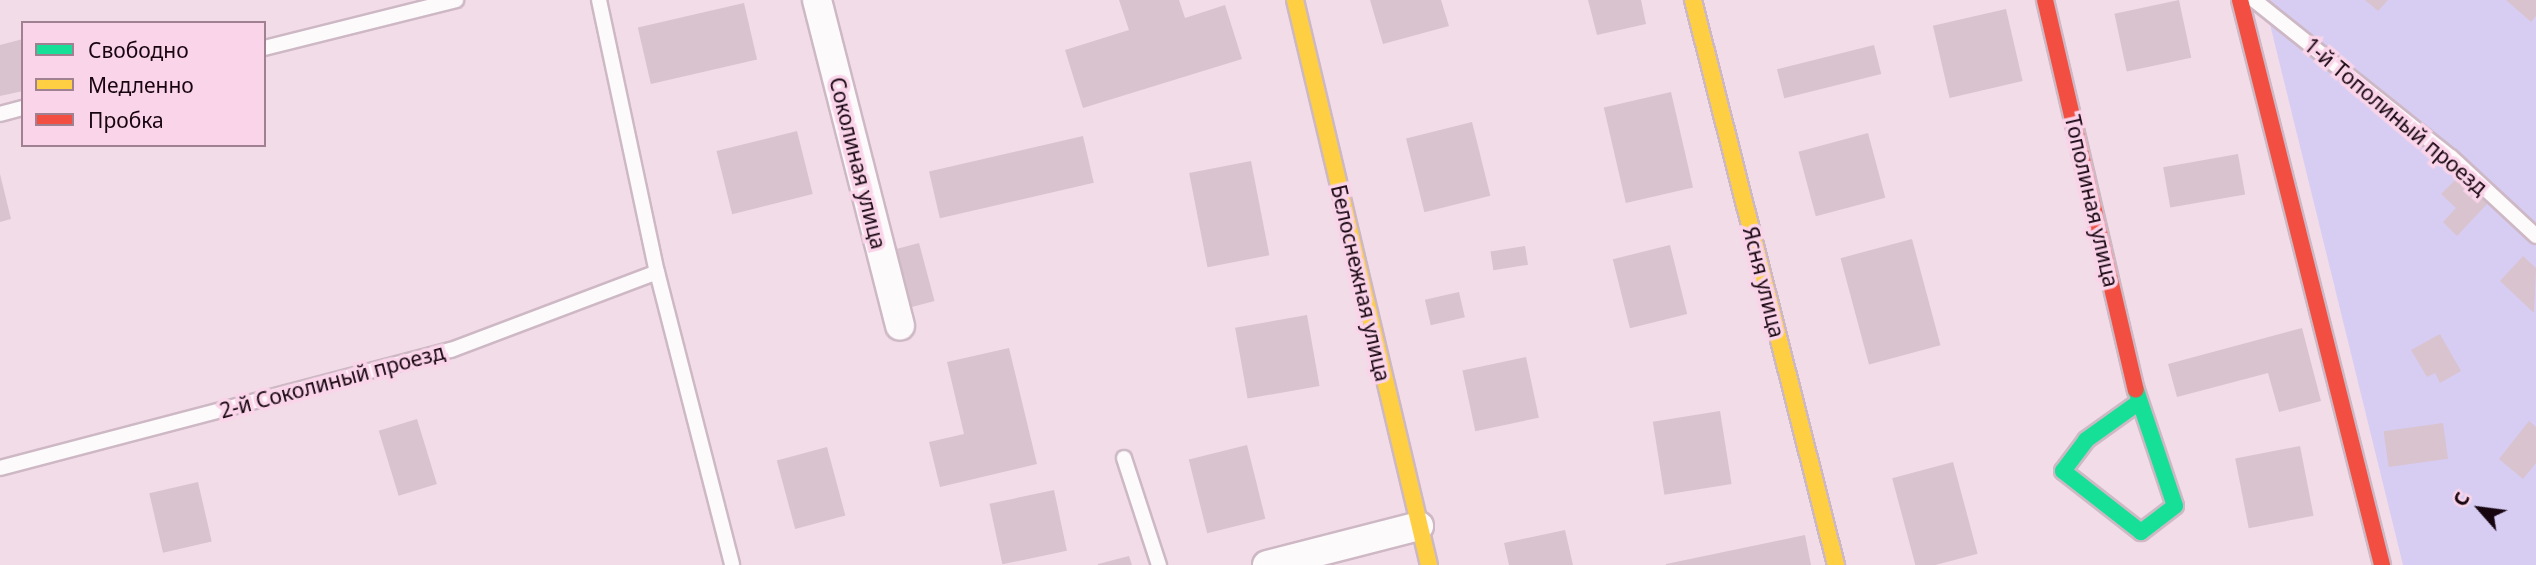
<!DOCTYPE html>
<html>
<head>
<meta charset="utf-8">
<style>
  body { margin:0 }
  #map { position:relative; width:2536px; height:565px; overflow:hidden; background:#f2dce8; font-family:"Noto Sans",sans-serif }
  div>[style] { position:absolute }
  .green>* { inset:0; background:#d7cdf3 }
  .building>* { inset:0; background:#d8c3cf; transform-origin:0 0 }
  .roads { filter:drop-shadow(2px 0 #cdb8c4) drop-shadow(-2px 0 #cdb8c4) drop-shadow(0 2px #cdb8c4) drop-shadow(0 -2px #cdb8c4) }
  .lane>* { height:14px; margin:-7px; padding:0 7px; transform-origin:7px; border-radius:7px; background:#fdfafc }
  .street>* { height:28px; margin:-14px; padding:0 14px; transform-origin:14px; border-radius:14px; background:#fdfafc }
  .fast>* { height:16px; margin:-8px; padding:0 8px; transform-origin:8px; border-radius:8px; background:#16e098 }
  .slow>* { height:16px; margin:-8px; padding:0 8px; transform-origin:8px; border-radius:8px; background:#ffcf43 }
  .jam>* { height:16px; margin:-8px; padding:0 8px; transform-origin:8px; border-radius:8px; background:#f24e42 }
  span { translate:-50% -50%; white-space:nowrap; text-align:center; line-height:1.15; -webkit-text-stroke:7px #fad4e9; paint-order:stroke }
  .street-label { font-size:21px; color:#170510 }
  .legend { position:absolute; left:21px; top:21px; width:245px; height:126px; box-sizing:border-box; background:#fad4e9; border:2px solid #9f8192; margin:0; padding:9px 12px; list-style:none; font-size:21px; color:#170510 }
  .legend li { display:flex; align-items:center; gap:14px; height:35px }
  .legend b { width:35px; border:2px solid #9f8192 }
  .north { position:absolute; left:2445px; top:474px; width:70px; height:70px; -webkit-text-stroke:5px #fad4e9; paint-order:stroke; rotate:298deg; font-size:19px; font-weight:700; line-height:28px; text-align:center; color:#170510 }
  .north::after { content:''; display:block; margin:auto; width:24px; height:32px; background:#170510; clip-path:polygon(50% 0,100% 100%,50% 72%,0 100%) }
</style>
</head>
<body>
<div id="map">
  <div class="green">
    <i style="clip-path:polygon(2264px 0,2536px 0,2536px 565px,2403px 565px)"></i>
  </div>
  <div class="building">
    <i style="clip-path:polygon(1119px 0,1179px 0,1185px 18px,1225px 5px,1242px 59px,1083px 108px,1065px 50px,1129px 30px)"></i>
    <i style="clip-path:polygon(1370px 0,1441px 0,1449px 26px,1383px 44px)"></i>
    <i style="clip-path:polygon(1588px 0,1641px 0,1646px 24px,1597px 35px)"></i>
    <i style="left:2179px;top:0;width:59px;height:66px;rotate:78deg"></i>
    <i style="clip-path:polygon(2365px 0,2388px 0,2378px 11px)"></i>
    <i style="clip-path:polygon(2506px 0,2536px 0,2536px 16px,2531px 22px)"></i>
    <i style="left:744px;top:3px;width:58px;height:109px;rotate:77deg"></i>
    <i style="left:2006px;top:9px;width:74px;height:75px;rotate:77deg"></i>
    <i style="clip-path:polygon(23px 39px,23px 91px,0 96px,0 45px)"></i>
    <i style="left:1874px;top:45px;width:30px;height:100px;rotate:76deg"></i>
    <i style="left:1671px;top:92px;width:98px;height:69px;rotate:77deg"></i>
    <i style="left:1472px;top:122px;width:76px;height:68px;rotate:76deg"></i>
    <i style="left:797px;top:131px;width:65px;height:83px;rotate:76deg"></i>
    <i style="left:1868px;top:133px;width:67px;height:72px;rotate:75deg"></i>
    <i style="left:1083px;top:136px;width:48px;height:158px;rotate:77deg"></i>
    <i style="left:2238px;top:154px;width:41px;height:76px;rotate:80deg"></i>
    <i style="left:1251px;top:161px;width:96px;height:63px;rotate:79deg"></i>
    <i style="clip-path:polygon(0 174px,11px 219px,0 222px)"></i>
    <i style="clip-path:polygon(2461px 174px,2489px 202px,2457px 236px,2443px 222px,2456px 208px,2441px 194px)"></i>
    <i style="left:1912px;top:239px;width:110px;height:74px;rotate:75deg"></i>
    <i style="left:919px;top:243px;width:60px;height:38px;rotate:75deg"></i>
    <i style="left:1670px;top:245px;width:71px;height:59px;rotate:76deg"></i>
    <i style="left:1525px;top:246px;width:19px;height:35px;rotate:81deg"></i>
    <i style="clip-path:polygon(2523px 256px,2536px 268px,2534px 313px,2500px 281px)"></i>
    <i style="left:1459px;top:292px;width:26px;height:35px;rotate:77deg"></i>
    <i style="left:1307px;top:315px;width:72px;height:73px;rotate:80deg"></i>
    <i style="clip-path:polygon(2302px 328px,2321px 401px,2279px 412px,2268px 373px,2177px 397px,2168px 364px)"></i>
    <i style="clip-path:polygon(2440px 334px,2461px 371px,2440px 383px,2435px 373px,2427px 377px,2411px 350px)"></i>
    <i style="clip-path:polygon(1009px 348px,1037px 464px,940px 487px,929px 442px,964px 434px,947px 362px)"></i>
    <i style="left:1526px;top:357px;width:62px;height:65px;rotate:78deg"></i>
    <i style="left:1720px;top:411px;width:74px;height:68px;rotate:81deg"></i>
    <i style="left:417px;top:419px;width:68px;height:40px;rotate:73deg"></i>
    <i style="clip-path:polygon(2529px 421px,2536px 427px,2536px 463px,2523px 479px,2499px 459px)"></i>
    <i style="left:2443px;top:423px;width:36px;height:60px;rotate:82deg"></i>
    <i style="left:1247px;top:445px;width:76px;height:60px;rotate:76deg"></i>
    <i style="left:2300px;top:446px;width:71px;height:66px;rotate:79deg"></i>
    <i style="left:827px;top:447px;width:71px;height:52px;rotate:75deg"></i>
    <i style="left:1953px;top:462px;width:95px;height:63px;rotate:75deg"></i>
    <i style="left:198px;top:482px;width:61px;height:50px;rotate:77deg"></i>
    <i style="left:1054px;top:490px;width:62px;height:66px;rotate:78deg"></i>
    <i style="clip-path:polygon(1565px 530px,1573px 565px,1509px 565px,1504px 543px)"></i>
    <i style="clip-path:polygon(1805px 535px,1811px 565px,1666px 565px,1666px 564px)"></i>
    <i style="clip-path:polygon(1129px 556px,1132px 565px,1098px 565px,1098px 564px)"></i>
  </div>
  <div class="roads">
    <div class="lane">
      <i style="left:599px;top:0;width:278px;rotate:78deg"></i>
      <i style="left:657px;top:272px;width:302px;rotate:75.6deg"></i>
      <i style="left:2254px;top:0;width:252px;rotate:38.6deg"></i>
      <i style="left:2451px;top:157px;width:116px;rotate:42.9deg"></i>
      <i style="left:264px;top:48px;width:198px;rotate:-14deg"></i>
      <i style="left:0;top:114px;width:24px;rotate:-15deg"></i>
      <i style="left:1124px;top:458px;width:113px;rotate:71.9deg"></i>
      <i style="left:0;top:468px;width:466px;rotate:-14.7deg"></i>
      <i style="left:451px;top:350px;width:220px;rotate:-20.7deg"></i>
    </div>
    <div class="street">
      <i style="left:817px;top:0;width:336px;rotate:75.7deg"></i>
      <i style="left:1267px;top:565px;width:157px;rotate:-14.4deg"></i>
    </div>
    <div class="fast">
      <i style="left:2136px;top:390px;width:122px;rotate:71.4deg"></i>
      <i style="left:2175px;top:506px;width:43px;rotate:142.6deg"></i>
      <i style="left:2141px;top:532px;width:99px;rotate:-142deg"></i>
      <i style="left:2063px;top:471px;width:39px;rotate:-53deg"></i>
      <i style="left:2086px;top:440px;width:65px;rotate:-35.6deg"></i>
    </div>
    <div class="slow">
      <i style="left:1295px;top:0;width:581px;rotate:76.66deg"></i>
      <i style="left:1693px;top:0;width:583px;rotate:75.8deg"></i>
    </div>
    <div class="jam">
      <i style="left:2045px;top:0;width:400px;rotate:76.9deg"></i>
      <i style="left:2240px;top:0;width:583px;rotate:75.89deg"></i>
    </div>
  </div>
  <div class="street-label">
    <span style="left:2396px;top:116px;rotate:40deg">1-й Тополиный проезд</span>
    <span style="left:858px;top:163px;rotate:76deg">Соколиная улица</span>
    <span style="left:2092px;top:201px;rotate:77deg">Тополиная улица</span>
    <span style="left:1764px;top:282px;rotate:76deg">Ясня улица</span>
    <span style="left:1361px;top:283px;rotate:77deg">Белоснежная улица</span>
    <span style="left:332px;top:381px;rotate:-15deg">2-й Соколиный проезд</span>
  </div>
  <ul class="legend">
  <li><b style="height:9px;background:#16e098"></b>Свободно</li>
  <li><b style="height:9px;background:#ffcf43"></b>Медленно</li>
  <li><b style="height:9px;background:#f24e42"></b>Пробка</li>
  </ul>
  <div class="north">С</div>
</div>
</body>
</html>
